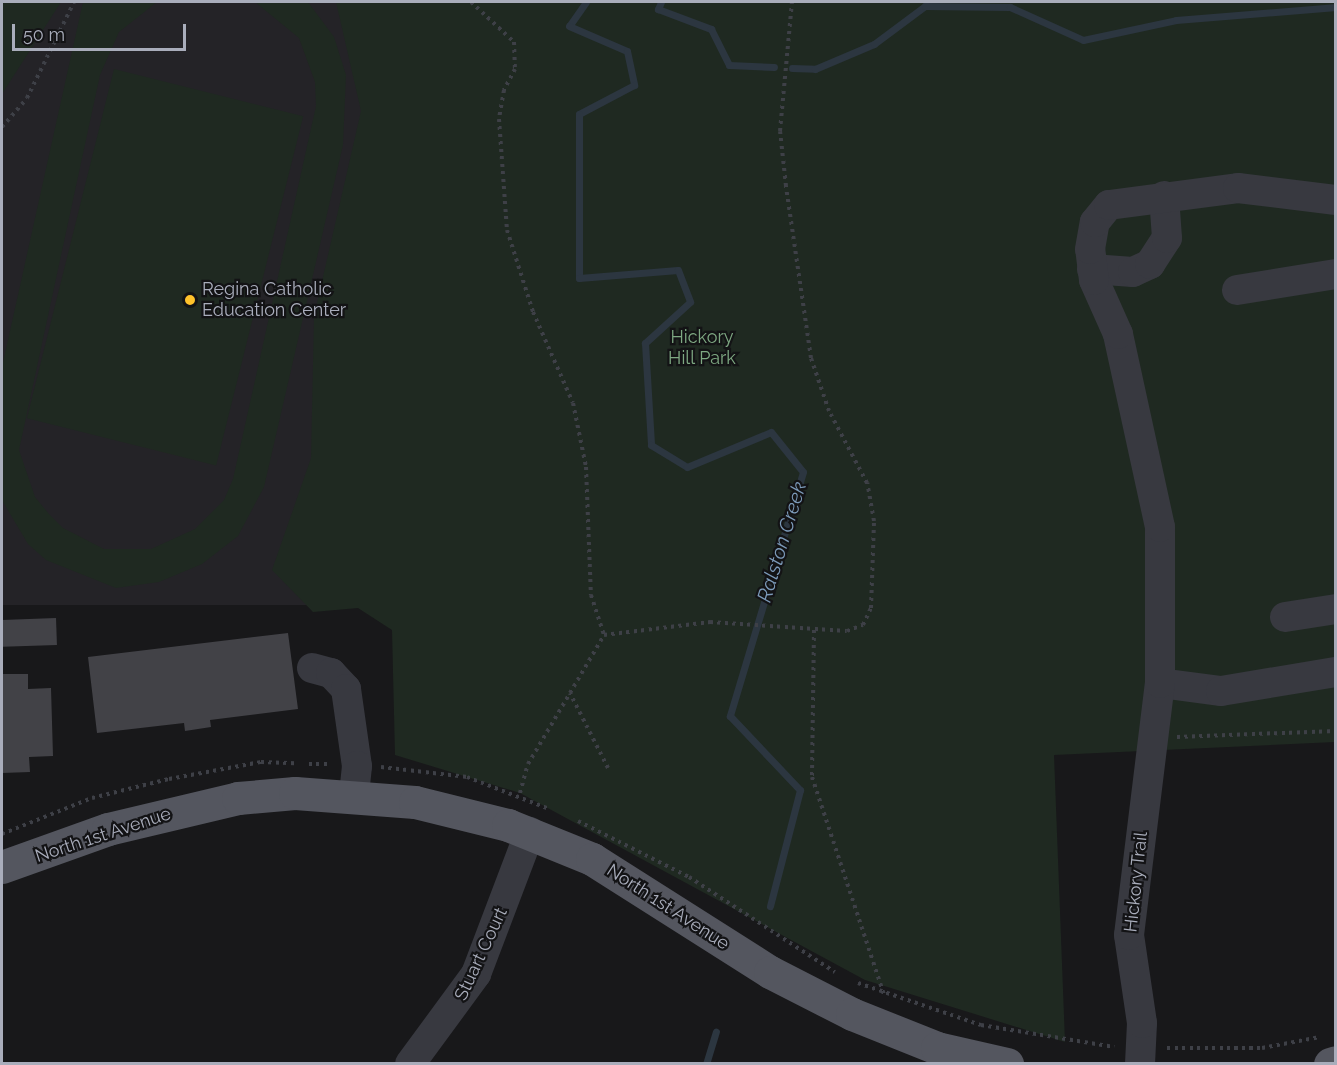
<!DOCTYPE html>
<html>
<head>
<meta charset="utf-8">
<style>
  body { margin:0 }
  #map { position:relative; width:1337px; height:1065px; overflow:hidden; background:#18181a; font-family:Raleway,sans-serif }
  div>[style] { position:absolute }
  .built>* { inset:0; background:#242327; transform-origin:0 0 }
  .green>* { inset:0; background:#1f2921; transform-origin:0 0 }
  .stream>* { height:7px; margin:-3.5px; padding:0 3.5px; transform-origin:3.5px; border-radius:3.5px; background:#2c3640 }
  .building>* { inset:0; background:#424247; transform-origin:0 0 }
  .path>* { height:4px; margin-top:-2px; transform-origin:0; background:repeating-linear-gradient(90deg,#3e4047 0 3px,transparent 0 7.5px) }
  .minor>* { height:30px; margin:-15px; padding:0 15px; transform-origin:15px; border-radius:15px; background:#383940 }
  .major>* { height:33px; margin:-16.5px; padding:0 16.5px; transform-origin:16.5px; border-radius:16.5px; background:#54565f }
  .dots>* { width:16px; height:16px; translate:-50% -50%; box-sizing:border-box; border:3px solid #131315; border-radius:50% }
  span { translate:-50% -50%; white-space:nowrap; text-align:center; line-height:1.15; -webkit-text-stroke:4.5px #131315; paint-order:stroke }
  .poi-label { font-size:18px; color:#a9adbb }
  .left { translate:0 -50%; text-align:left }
  .park-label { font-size:18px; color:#7ea882 }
  .street-label { font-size:18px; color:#a9adbb }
  .water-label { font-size:20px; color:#7c9ab9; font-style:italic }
  .frame { position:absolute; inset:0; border:3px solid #a9adbb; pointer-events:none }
  .scale { position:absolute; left:12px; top:24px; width:174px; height:27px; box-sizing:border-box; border:3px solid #a9adbb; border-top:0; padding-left:8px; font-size:18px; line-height:21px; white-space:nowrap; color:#a9adbb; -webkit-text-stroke:4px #131315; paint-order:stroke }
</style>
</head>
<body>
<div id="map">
  <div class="built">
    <i style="left:2px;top:2px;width:364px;height:603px"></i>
  </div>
  <div class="green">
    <i style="clip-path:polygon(2px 2px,61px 2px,2px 94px)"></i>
    <i style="clip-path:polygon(83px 2px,157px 2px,119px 32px,100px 75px,19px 450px,35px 497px,49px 514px,63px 528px,104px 549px,151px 549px,195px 529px,224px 500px,233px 479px,316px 106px,315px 82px,299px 38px,255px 2px,308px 2px,334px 37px,346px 75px,343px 145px,264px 487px,238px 536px,202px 564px,159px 582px,116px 588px,46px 560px,28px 544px,3px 502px,2px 507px,2px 367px)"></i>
    <i style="clip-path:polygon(336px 2px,1335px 2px,1335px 742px,1054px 755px,1065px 1042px,865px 980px,520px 793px,395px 755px,392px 630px,358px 608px,313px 612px,272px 570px,311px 458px,314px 316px,361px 111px)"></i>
    <i style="left:114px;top:69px;width:195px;height:360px;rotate:14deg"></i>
  </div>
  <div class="stream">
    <i style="left:586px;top:2px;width:29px;rotate:125deg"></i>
    <i style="left:569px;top:26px;width:63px;rotate:23.3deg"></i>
    <i style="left:627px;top:51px;width:35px;rotate:78deg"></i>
    <i style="left:634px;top:85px;width:62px;rotate:152.2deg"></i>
    <i style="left:579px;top:114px;width:164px;rotate:90deg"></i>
    <i style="left:579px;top:278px;width:99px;rotate:-4.6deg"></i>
    <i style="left:678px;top:270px;width:34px;rotate:69deg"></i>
    <i style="left:690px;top:302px;width:61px;rotate:137.7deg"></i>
    <i style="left:645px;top:343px;width:102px;rotate:86.6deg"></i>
    <i style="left:651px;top:445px;width:42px;rotate:31.4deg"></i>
    <i style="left:687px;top:467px;width:91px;rotate:-22.6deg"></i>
    <i style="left:771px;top:432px;width:51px;rotate:51.3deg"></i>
    <i style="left:803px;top:472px;width:255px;rotate:106.7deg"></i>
    <i style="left:730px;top:716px;width:102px;rotate:46.6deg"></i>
    <i style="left:800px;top:790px;width:120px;rotate:104.5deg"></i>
    <i style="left:661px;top:2px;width:8px;rotate:113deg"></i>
    <i style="left:658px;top:9px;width:57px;rotate:20.7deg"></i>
    <i style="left:711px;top:29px;width:40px;rotate:63.4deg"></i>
    <i style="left:729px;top:65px;width:45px;rotate:2.5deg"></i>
    <i style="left:792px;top:68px;width:23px;rotate:2deg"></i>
    <i style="left:815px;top:69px;width:64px;rotate:-23deg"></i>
    <i style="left:874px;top:44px;width:64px;rotate:-36.7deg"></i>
    <i style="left:925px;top:6px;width:85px;rotate:0.7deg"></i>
    <i style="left:1010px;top:7px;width:80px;rotate:24.3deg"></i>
    <i style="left:1083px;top:40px;width:95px;rotate:-12.1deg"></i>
    <i style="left:1176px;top:20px;width:161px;rotate:-4.6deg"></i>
    <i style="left:706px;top:1064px;width:34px;rotate:-73deg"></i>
  </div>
  <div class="building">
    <i style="left:56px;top:618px;width:27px;height:54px;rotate:88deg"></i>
    <i style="clip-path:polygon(288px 633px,298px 709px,210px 720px,211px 727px,185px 731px,184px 723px,97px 733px,88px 657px)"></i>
    <i style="clip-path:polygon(2px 674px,28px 674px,28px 689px,51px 688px,53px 756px,29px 757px,30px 772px,2px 773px)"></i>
  </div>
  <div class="path">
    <i style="left:471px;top:2px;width:59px;rotate:42.9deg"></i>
    <i style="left:514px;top:42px;width:27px;rotate:88deg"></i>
    <i style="left:515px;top:69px;width:24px;rotate:118deg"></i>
    <i style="left:504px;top:90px;width:29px;rotate:100deg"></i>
    <i style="left:499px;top:119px;width:111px;rotate:85.9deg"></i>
    <i style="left:507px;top:230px;width:86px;rotate:72.4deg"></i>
    <i style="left:533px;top:312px;width:99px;rotate:66.3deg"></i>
    <i style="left:573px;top:403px;width:65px;rotate:78.5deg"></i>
    <i style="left:586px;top:467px;width:128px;rotate:87.8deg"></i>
    <i style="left:591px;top:595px;width:42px;rotate:72deg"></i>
    <i style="left:2px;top:127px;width:38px;rotate:-49deg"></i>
    <i style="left:27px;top:98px;width:107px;rotate:-63.9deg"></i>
    <i style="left:814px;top:630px;width:147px;rotate:90.8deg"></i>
    <i style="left:812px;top:777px;width:230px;rotate:71.7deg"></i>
    <i style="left:1177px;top:737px;width:159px;rotate:-2.2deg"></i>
    <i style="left:309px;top:764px;width:22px"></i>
    <i style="left:381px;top:767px;width:87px;rotate:6.6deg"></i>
    <i style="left:467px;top:777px;width:88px;rotate:21.3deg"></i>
    <i style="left:608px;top:768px;width:84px;rotate:-116.9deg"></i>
    <i style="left:570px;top:693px;width:67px;rotate:-59.6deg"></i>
    <i style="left:604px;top:635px;width:107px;rotate:-7deg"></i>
    <i style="left:710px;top:622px;width:137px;rotate:3.8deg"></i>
    <i style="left:847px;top:631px;width:17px;rotate:-21deg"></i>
    <i style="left:863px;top:625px;width:19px;rotate:-65deg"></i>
    <i style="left:871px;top:608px;width:87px;rotate:-88deg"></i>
    <i style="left:874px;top:521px;width:39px;rotate:-100deg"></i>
    <i style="left:867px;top:483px;width:81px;rotate:-117.8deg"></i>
    <i style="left:829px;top:411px;width:56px;rotate:-108.8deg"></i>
    <i style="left:811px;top:358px;width:174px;rotate:-98.3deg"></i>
    <i style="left:786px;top:186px;width:55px;rotate:-96.2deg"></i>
    <i style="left:780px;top:131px;width:130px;rotate:-84.7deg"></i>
    <i style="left:520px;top:793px;width:30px;rotate:-75deg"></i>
    <i style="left:528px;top:764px;width:82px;rotate:-59.4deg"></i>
    <i style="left:578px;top:821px;width:124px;rotate:26.8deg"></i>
    <i style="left:689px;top:877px;width:174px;rotate:33.1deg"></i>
    <i style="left:2px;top:834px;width:97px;rotate:-21.8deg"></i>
    <i style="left:92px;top:798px;width:79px;rotate:-13.9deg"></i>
    <i style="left:169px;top:779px;width:94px;rotate:-10.5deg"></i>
    <i style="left:261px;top:762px;width:34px;rotate:2deg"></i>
    <i style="left:858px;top:983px;width:130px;rotate:18.9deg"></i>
    <i style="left:981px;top:1025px;width:135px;rotate:9.4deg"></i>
    <i style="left:1167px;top:1048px;width:95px"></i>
    <i style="left:1262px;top:1048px;width:59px;rotate:-10.7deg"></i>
  </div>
  <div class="minor">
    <i style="left:1092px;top:269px;width:41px;rotate:4.2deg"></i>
    <i style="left:1133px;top:272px;width:19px;rotate:-25deg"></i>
    <i style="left:1150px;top:264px;width:31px;rotate:-57deg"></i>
    <i style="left:1167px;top:238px;width:42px;rotate:-94.1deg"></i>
    <i style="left:1237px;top:290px;width:100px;rotate:-9.2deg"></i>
    <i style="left:1285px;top:617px;width:52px;rotate:-8.9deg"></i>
    <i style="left:312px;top:668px;width:20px;rotate:15deg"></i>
    <i style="left:331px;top:673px;width:22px;rotate:47deg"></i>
    <i style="left:346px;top:689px;width:78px;rotate:81.9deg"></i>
    <i style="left:357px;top:766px;width:29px;rotate:96deg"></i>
    <i style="left:1160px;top:683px;width:62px;rotate:7.5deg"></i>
    <i style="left:1221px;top:691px;width:117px;rotate:-9.4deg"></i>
    <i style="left:410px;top:1064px;width:112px;rotate:-53.7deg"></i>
    <i style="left:476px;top:974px;width:152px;rotate:-69.2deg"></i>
    <i style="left:1140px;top:1064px;width:41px;rotate:-87.2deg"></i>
    <i style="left:1142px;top:1023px;width:89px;rotate:-98.4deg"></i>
    <i style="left:1129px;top:935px;width:254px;rotate:-83deg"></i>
    <i style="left:1160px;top:683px;width:156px;rotate:-90deg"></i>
    <i style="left:1160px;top:527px;width:198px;rotate:-102.3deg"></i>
    <i style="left:1118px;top:334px;width:59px;rotate:-114deg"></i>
    <i style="left:1094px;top:280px;width:31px;rotate:-97deg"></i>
    <i style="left:1090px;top:249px;width:27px;rotate:-80deg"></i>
    <i style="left:1095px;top:222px;width:22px;rotate:-51deg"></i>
    <i style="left:1109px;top:205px;width:130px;rotate:-7.5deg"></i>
    <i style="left:1238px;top:188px;width:99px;rotate:7deg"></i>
  </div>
  <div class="major">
    <i style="left:2px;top:867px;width:113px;rotate:-19.7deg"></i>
    <i style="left:108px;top:829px;width:134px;rotate:-13.4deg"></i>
    <i style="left:238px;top:798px;width:57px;rotate:-5deg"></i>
    <i style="left:295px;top:793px;width:120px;rotate:4.3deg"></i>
    <i style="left:415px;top:802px;width:96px;rotate:13.9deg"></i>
    <i style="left:508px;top:825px;width:91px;rotate:22deg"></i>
    <i style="left:592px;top:859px;width:211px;rotate:32.4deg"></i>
    <i style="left:770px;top:972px;width:92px;rotate:27.1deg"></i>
    <i style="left:852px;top:1014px;width:92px;rotate:21.8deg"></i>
    <i style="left:937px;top:1048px;width:72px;rotate:12.9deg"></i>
    <i style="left:1330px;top:1064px;width:6px;rotate:-18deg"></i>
  </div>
  <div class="dots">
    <i style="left:190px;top:300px;background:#ffc22b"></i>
  </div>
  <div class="poi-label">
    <span class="left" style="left:202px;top:300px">Regina Catholic<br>Education Center</span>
  </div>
  <div class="park-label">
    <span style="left:702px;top:348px">Hickory<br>Hill Park</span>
  </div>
  <div class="street-label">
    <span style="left:103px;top:835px;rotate:-18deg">North 1st Avenue</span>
    <span style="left:1136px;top:882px;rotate:-84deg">Hickory Trail</span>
    <span style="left:668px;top:907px;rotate:33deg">North 1st Avenue</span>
    <span style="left:481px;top:954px;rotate:-65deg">Stuart Court</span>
  </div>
  <div class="water-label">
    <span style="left:782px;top:542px;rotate:-73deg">Ralston Creek</span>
  </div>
  <div class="frame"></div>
  <div class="scale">50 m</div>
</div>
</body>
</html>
